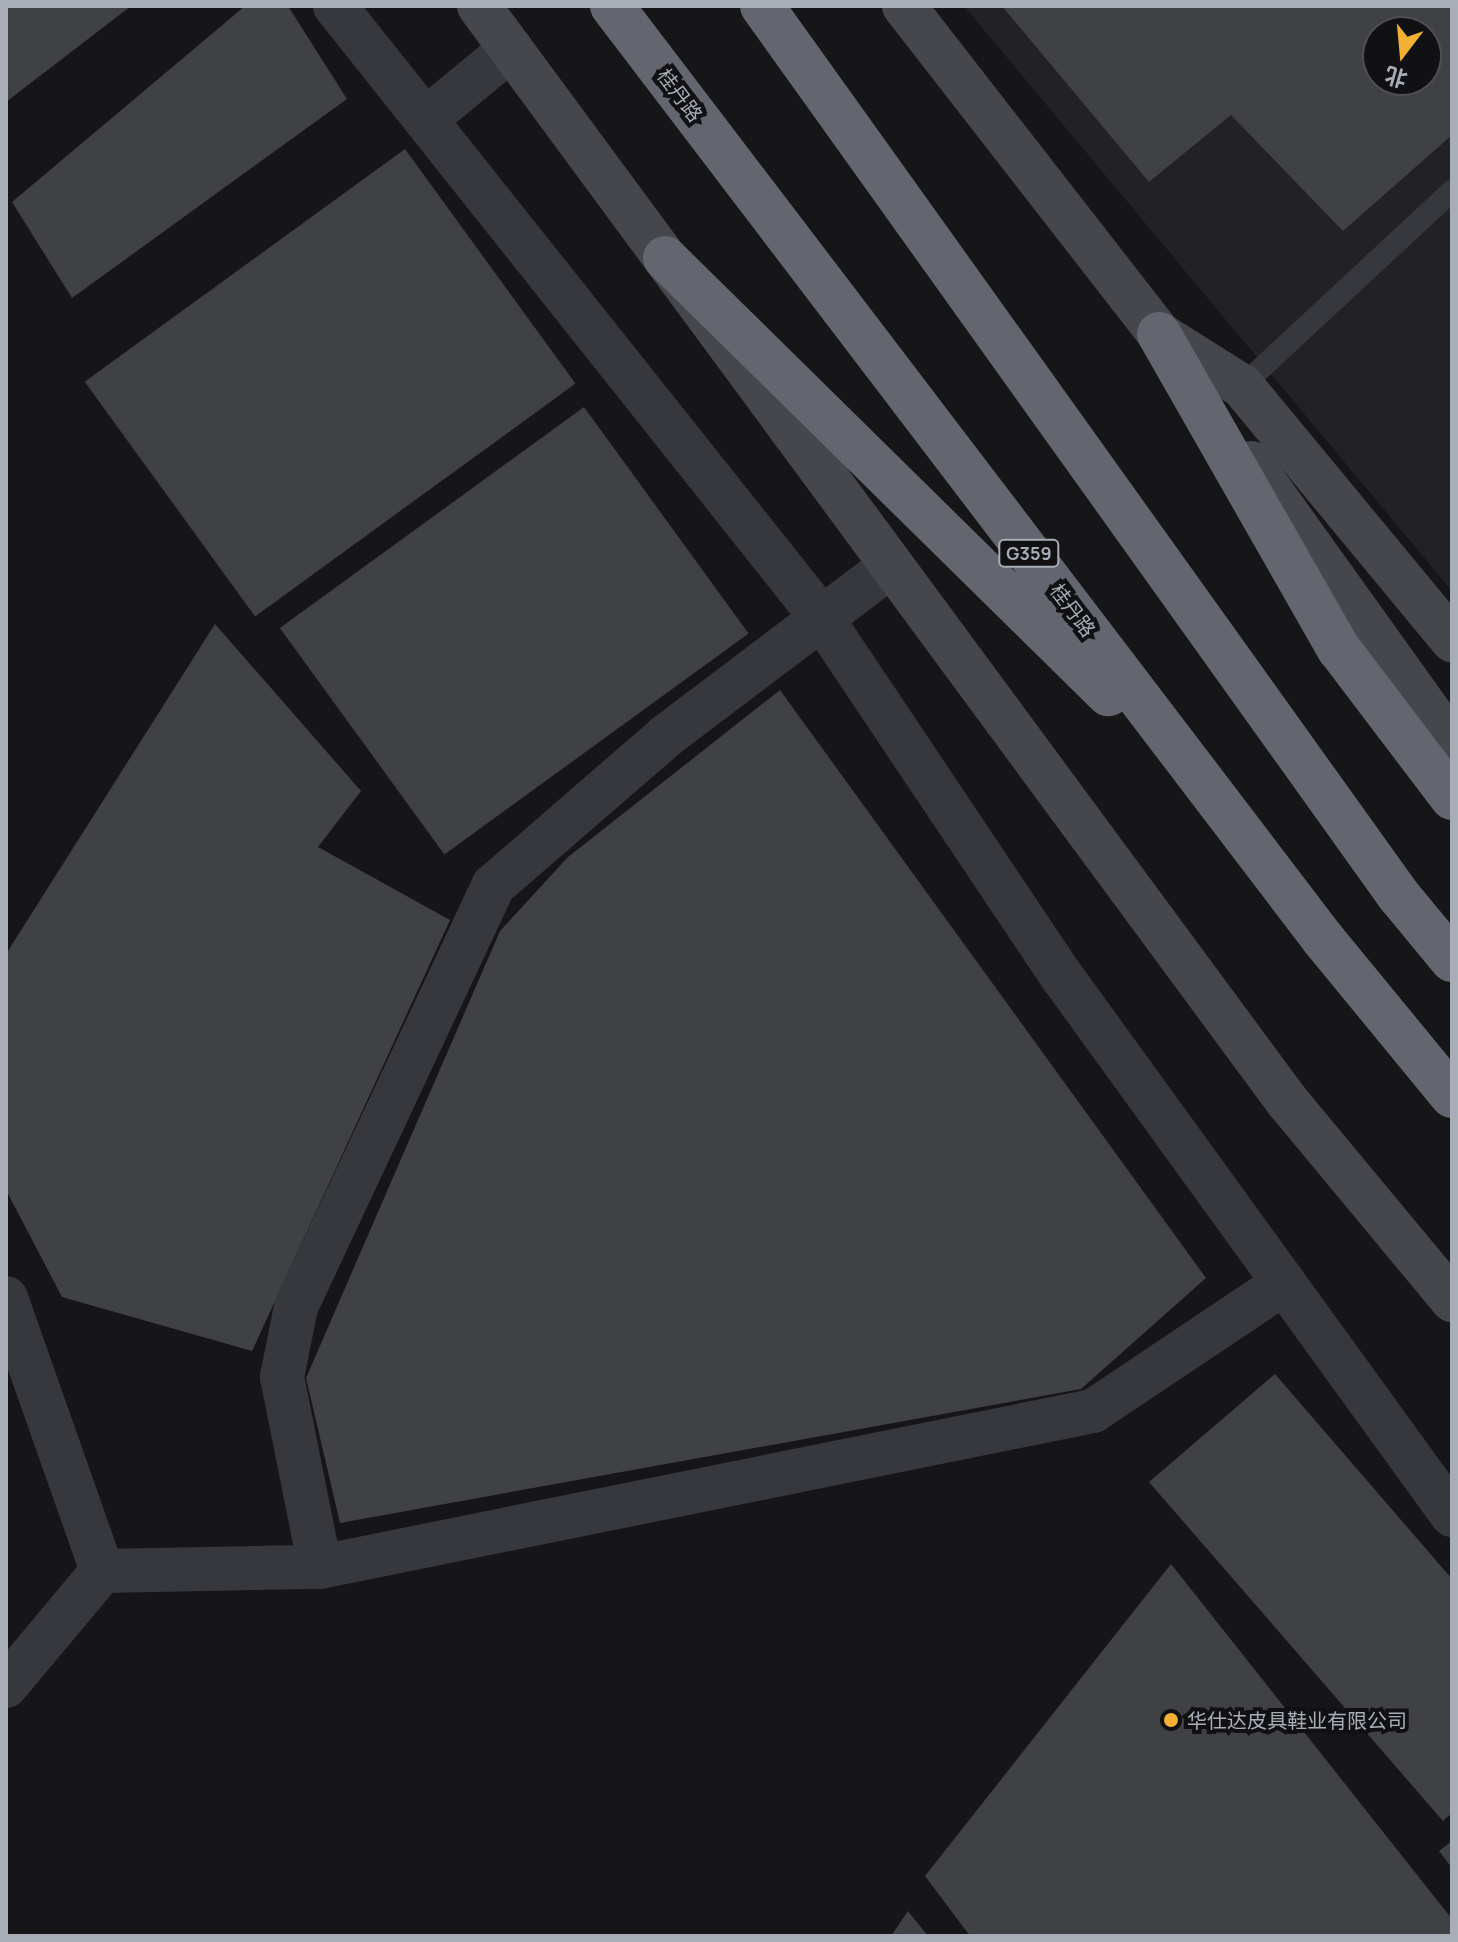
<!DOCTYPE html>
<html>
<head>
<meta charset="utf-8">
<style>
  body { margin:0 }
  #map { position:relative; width:1458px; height:1942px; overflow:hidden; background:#161618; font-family:Manrope,"Noto Sans SC",sans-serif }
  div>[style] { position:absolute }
  .built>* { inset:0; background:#222225 }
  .building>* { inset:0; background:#404145; transform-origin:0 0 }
  .lane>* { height:22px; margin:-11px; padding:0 11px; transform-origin:11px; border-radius:11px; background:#37383d }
  .street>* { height:44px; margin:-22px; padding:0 22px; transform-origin:22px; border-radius:22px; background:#37383d }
  .secondary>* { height:44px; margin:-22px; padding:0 22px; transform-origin:22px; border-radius:22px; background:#45474d }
  .highway>* { height:44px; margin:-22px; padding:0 22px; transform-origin:22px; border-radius:22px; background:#63666e }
  .dots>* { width:22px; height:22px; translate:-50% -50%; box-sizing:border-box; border:4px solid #111113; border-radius:50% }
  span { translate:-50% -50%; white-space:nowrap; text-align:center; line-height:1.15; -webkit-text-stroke:8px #111113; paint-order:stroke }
  .shield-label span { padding:2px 6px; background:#111113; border:2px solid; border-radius:6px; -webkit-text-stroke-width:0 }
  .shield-label { font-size:18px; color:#a8adb8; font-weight:700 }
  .street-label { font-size:20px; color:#a8adb8 }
  .poi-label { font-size:20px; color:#a8adb8 }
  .left { translate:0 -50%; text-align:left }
  .frame { position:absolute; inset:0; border:8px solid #a8adb8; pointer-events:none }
  .north { position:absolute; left:1362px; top:16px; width:80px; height:80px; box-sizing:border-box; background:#111113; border:2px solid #4d4f55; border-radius:50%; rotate:196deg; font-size:22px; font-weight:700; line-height:32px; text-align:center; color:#a8adb8 }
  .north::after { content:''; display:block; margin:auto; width:28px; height:36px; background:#f2b134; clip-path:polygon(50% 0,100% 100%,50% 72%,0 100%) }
</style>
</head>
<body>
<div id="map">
  <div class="built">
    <i style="clip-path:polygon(evenodd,964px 6px,1452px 6px,1452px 591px,964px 6px,1378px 32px,1426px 32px,1426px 80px,1378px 80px,1378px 32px)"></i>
  </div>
  <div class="building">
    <i style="clip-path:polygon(6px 6px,131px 6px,6px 102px)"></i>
    <i style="clip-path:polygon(245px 6px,288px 6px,347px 99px,72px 298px,12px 202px)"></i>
    <i style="clip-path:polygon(evenodd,1002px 6px,1452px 6px,1452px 135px,1343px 231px,1231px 115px,1149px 182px,1002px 6px,1378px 32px,1426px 32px,1426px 80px,1378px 80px,1378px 32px)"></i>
    <i style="left:405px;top:149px;width:290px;height:396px;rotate:54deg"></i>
    <i style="left:584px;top:407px;width:280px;height:376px;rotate:54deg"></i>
    <i style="clip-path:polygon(215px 624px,361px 791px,318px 847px,450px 920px,252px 1351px,62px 1297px,6px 1190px,6px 954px)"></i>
    <i style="clip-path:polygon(780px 690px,1206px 1278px,1081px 1389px,340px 1523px,306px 1378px,500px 931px,568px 857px)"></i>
    <i style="clip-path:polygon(1275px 1374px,1452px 1579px,1452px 1813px,1443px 1821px,1149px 1482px)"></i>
    <i style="clip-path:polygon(1171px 1564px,1452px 1919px,1452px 1936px,970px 1936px,925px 1876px)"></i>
    <i style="clip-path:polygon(1452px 1841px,1452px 1868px,1439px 1851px)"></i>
    <i style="clip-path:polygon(908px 1911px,928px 1936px,891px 1936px)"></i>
  </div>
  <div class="lane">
    <i style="left:1242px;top:386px;width:287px;rotate:-42.9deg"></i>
  </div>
  <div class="street">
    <i style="left:335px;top:6px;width:781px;rotate:51.5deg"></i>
    <i style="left:821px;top:617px;width:435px;rotate:56.2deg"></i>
    <i style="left:1063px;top:978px;width:663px;rotate:54.08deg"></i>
    <i style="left:426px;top:119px;width:110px;rotate:-39.5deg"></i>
    <i style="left:6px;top:1298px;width:289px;rotate:70.6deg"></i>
    <i style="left:320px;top:1567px;width:194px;rotate:-101.3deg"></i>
    <i style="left:282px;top:1377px;width:71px;rotate:-78.7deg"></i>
    <i style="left:296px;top:1307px;width:465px;rotate:-64.9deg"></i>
    <i style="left:493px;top:886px;width:229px;rotate:-40.9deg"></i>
    <i style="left:666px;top:736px;width:282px;rotate:-37.1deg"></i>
    <i style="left:6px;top:1686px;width:150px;rotate:-50.1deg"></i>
    <i style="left:102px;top:1571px;width:218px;rotate:-1.1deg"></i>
    <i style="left:320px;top:1567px;width:789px;rotate:-11.41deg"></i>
    <i style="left:1093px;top:1411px;width:230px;rotate:-33.8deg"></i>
  </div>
  <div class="secondary">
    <i style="left:479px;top:6px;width:1361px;rotate:53.58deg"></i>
    <i style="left:1287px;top:1101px;width:259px;rotate:50.3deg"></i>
    <i style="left:904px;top:6px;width:415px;rotate:52.1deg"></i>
    <i style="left:1159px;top:334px;width:98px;rotate:32.1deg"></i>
    <i style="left:1242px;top:386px;width:330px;rotate:50.4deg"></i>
    <i style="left:1251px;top:463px;width:345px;rotate:54.4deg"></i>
  </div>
  <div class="highway">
    <i style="left:612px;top:6px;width:1173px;rotate:52.69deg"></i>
    <i style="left:1323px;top:939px;width:203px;rotate:50.6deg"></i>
    <i style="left:762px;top:6px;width:1094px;rotate:54.41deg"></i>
    <i style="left:1399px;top:896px;width:83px;rotate:50.4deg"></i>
    <i style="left:665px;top:258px;width:622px;rotate:44.54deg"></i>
    <i style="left:1159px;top:334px;width:363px;rotate:60.3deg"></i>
    <i style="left:1339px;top:649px;width:187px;rotate:52.8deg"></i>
  </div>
  <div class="dots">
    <i style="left:1171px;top:1720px;background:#f2b134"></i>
  </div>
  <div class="shield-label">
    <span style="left:1029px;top:553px">G359</span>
  </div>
  <div class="street-label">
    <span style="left:680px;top:95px;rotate:53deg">桂丹路</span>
    <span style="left:1073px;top:610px;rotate:53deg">桂丹路</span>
  </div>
  <div class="poi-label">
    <span class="left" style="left:1187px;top:1720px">华仕达皮具鞋业有限公司</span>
  </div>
  <div class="frame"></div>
  <div class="north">北</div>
</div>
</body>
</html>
